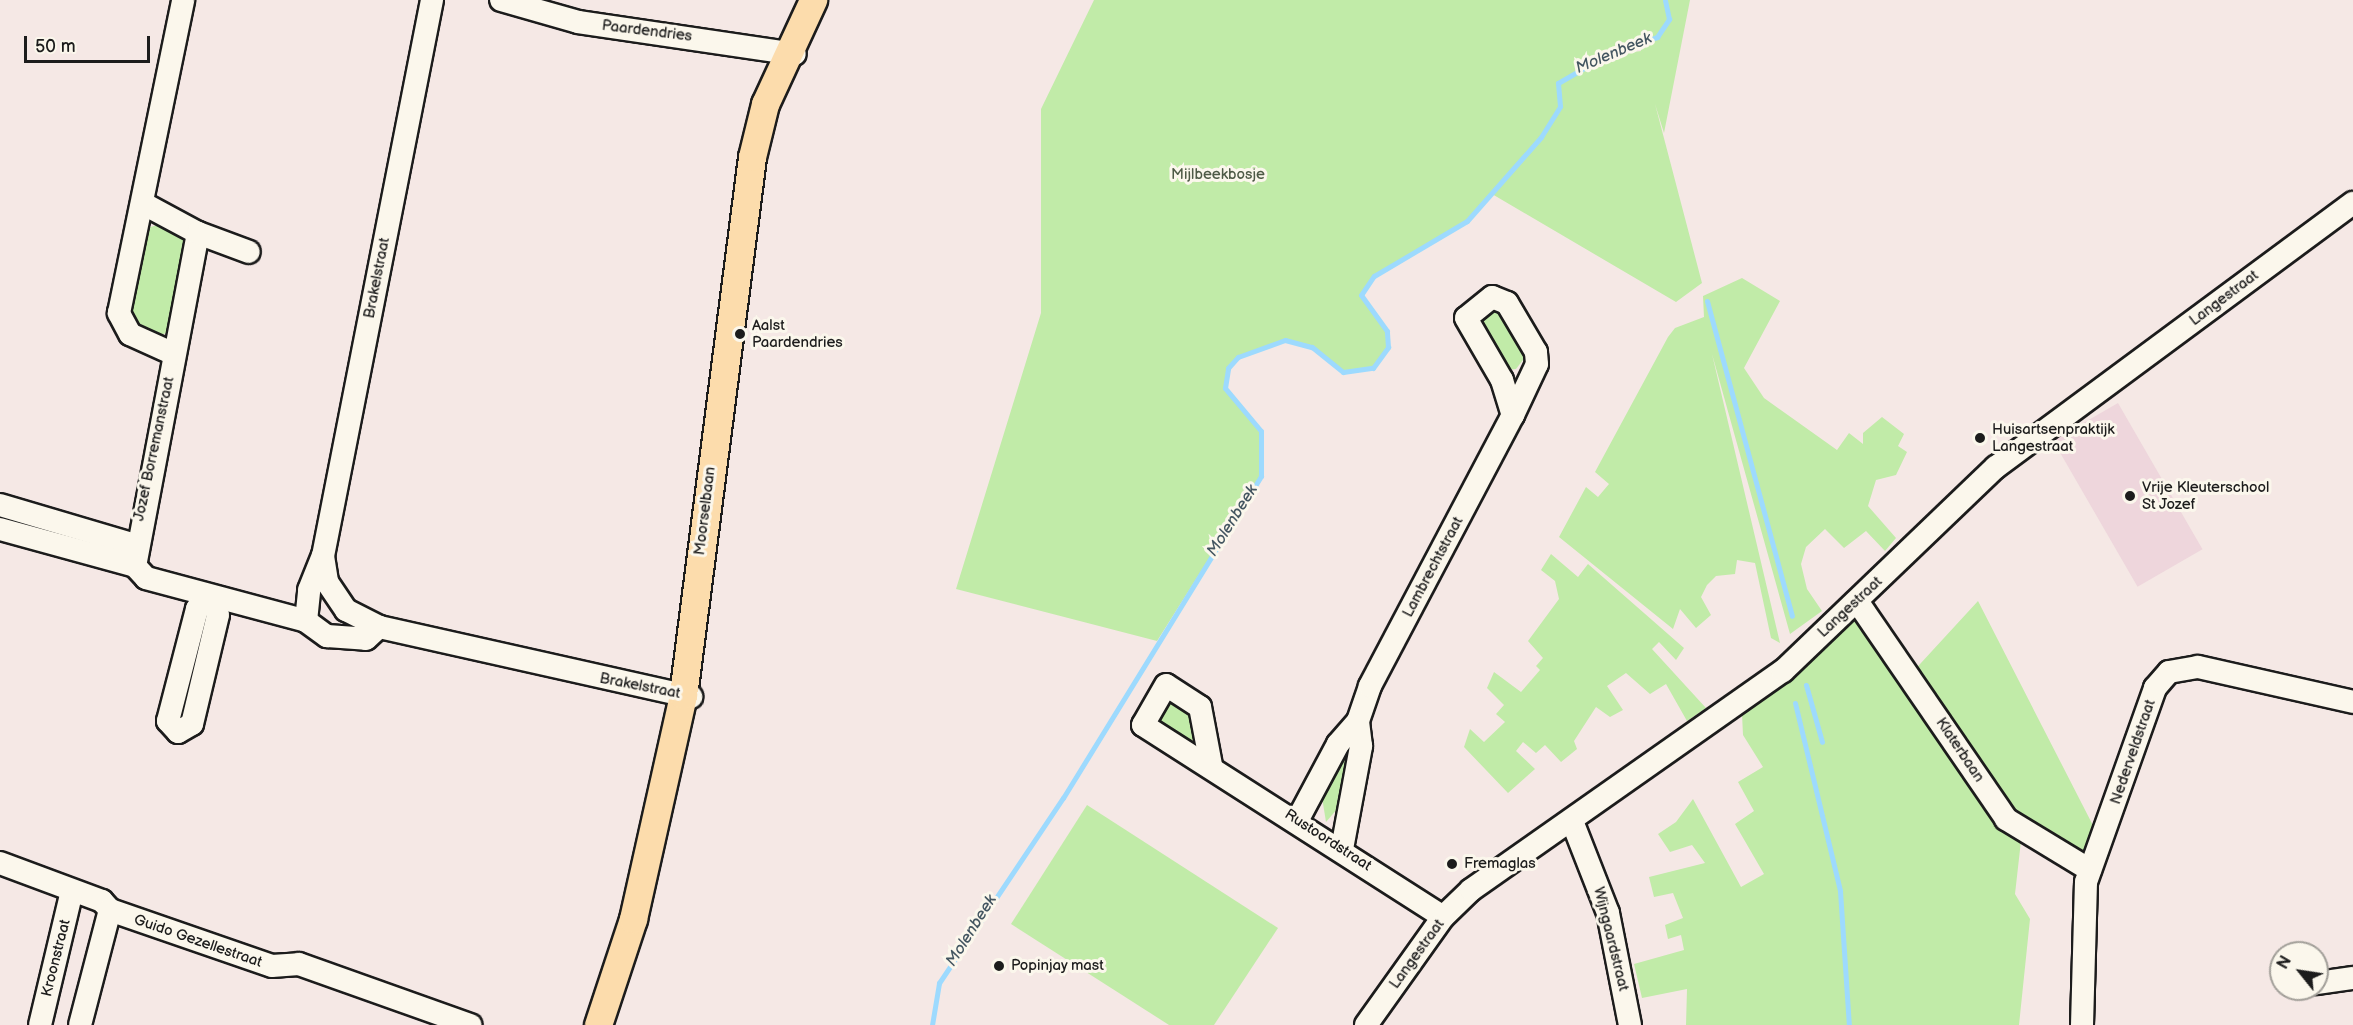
<!DOCTYPE html>
<html>
<head>
<meta charset="utf-8">
<style>
  body { margin:0 }
  #map { position:relative; width:2353px; height:1025px; overflow:hidden; background:#f5e8e5; font-family:"Balsamiq Sans",sans-serif }
  div>[style] { position:absolute }
  .built>* { inset:0; background:#eed6dc; transform-origin:0 0 }
  .green>* { inset:0; background:#c1eba8 }
  .stream>* { height:5px; margin:-2.5px; padding:0 2.5px; transform-origin:2.5px; border-radius:2.5px; background:#9ddafe }
  .roads { filter:drop-shadow(2px 0 #1c1c1c) drop-shadow(-2px 0 #1c1c1c) drop-shadow(0 2px #1c1c1c) drop-shadow(0 -2px #1c1c1c) }
  .minor>* { height:22px; margin:-11px; padding:0 11px; transform-origin:11px; border-radius:11px; background:#fbf7ec }
  .major>* { height:27px; margin:-13.5px; padding:0 13.5px; transform-origin:13.5px; border-radius:13.5px; background:#fcdcac }
  .dots>* { width:16px; height:16px; translate:-50% -50%; box-sizing:border-box; border:3px solid #fbf7ec; border-radius:50% }
  span { translate:-50% -50%; white-space:nowrap; text-align:center; line-height:1.15; -webkit-text-stroke:6px #fbf7ec; paint-order:stroke }
  .street-label { font-size:15px; color:#1c1c1c }
  .park-label { font-size:15px; color:#4e5a46 }
  .poi-label { font-size:15px; color:#1c1c1c }
  .left { translate:0 -50%; text-align:left }
  .water-label { font-size:16px; color:#435560; font-style:italic }
  .north { position:absolute; left:2269px; top:941px; width:60px; height:60px; box-sizing:border-box; background:#fbf7ec; border:2px solid #a29f99; border-radius:50%; rotate:300deg; font-size:16px; font-weight:700; line-height:24px; text-align:center; color:#1c1c1c }
  .north::after { content:''; display:block; margin:auto; width:21px; height:27px; background:#1c1c1c; clip-path:polygon(50% 0,100% 100%,50% 72%,0 100%) }
  .scale { position:absolute; left:24px; top:36px; width:126px; height:27px; box-sizing:border-box; border:3px solid #1c1c1c; border-top:0; padding-left:8px; font-size:18px; line-height:21px; white-space:nowrap; color:#1c1c1c; -webkit-text-stroke:4px #fbf7ec; paint-order:stroke }
</style>
</head>
<body>
<div id="map">
  <div class="built">
    <i style="left:2118px;top:403px;width:169px;height:75px;rotate:60deg"></i>
  </div>
  <div class="green">
    <i style="clip-path:polygon(evenodd,1094px 0,1690px 0,1664px 133px,1655px 104px,1702px 283px,1676px 302px,1492px 194px,1467px 221px,1374px 276px,1361px 296px,1387px 331px,1388px 347px,1373px 368px,1343px 372px,1312px 347px,1285px 340px,1238px 357px,1228px 368px,1225px 388px,1261px 431px,1261px 476px,1157px 641px,956px 589px,1041px 313px,1041px 109px,1094px 0,1638px 39px,1641px 51px,1604px 56px,1626px 42px,1638px 39px)"></i>
    <i style="clip-path:polygon(161px 224px,187px 238px,169px 332px,158px 336px,135px 326px,129px 312px,147px 228px)"></i>
    <i style="clip-path:polygon(1742px 278px,1780px 301px,1744px 368px,1764px 398px,1837px 450px,1849px 433px,1863px 444px,1863px 433px,1882px 417px,1904px 434px,1898px 446px,1907px 452px,1896px 475px,1876px 480px,1868px 506px,1896px 538px,1885px 551px,1866px 531px,1844px 548px,1825px 529px,1806px 547px,1801px 564px,1807px 589px,1822px 611px,1790px 634px,1712px 354px,1780px 643px,1771px 638px,1755px 563px,1737px 560px,1735px 574px,1716px 576px,1707px 585px,1701px 597px,1711px 615px,1696px 628px,1680px 609px,1673px 629px,1559px 537px,1586px 487px,1598px 497px,1609px 484px,1595px 472px,1668px 337px,1675px 328px,1704px 317px,1703px 296px)"></i>
    <i style="clip-path:polygon(1493px 307px,1507px 316px,1529px 352px,1516px 369px,1506px 370px,1479px 317px)"></i>
    <i style="clip-path:polygon(1551px 554px,1578px 577px,1588px 564px,1684px 648px,1676px 660px,1659px 642px,1652px 649px,1706px 708px,1687px 721px,1666px 684px,1650px 694px,1626px 673px,1607px 686px,1623px 710px,1610px 717px,1596px 707px,1574px 741px,1577px 749px,1561px 762px,1545px 745px,1536px 753px,1523px 742px,1516px 751px,1535px 769px,1508px 793px,1464px 747px,1470px 729px,1484px 742px,1505px 722px,1496px 714px,1504px 705px,1487px 688px,1494px 672px,1521px 692px,1540px 670px,1536px 666px,1543px 658px,1528px 641px,1559px 599px,1555px 581px,1541px 570px)"></i>
    <i style="clip-path:polygon(1857px 601px,1909px 676px,1978px 601px,2102px 843px,2090px 870px,2022px 832px,2015px 894px,2030px 919px,2019px 1025px,1686px 1025px,1687px 989px,1642px 998px,1634px 964px,1684px 950px,1681px 935px,1668px 939px,1665px 925px,1683px 918px,1673px 893px,1654px 897px,1649px 877px,1705px 863px,1692px 845px,1670px 852px,1658px 834px,1676px 822px,1693px 799px,1741px 887px,1764px 874px,1735px 824px,1754px 811px,1738px 782px,1763px 767px,1743px 735px,1742px 714px)"></i>
    <i style="clip-path:polygon(1171px 699px,1192px 708px,1204px 753px,1157px 721px,1157px 710px)"></i>
    <i style="clip-path:polygon(1346px 747px,1351px 748px,1338px 808px,1326px 822px,1321px 791px)"></i>
    <i style="clip-path:polygon(1087px 805px,1278px 928px,1214px 1025px,1169px 1025px,1011px 924px)"></i>
  </div>
  <div class="stream">
    <i style="left:1707px;top:301px;width:326px;rotate:74.9deg"></i>
    <i style="left:1806px;top:685px;width:59px;rotate:74.3deg"></i>
    <i style="left:1795px;top:703px;width:193px;rotate:76.5deg"></i>
    <i style="left:1840px;top:891px;width:134px;rotate:86.2deg"></i>
    <i style="left:932px;top:1025px;width:43px;rotate:-80.5deg"></i>
    <i style="left:939px;top:983px;width:223px;rotate:-56.2deg"></i>
    <i style="left:1063px;top:798px;width:378px;rotate:-58.4deg"></i>
    <i style="left:1261px;top:476px;width:45px;rotate:-90deg"></i>
    <i style="left:1261px;top:431px;width:56px;rotate:-129.9deg"></i>
    <i style="left:1225px;top:388px;width:20px;rotate:-81deg"></i>
    <i style="left:1228px;top:368px;width:15px;rotate:-48deg"></i>
    <i style="left:1238px;top:357px;width:50px;rotate:-19.9deg"></i>
    <i style="left:1285px;top:340px;width:28px;rotate:15deg"></i>
    <i style="left:1312px;top:347px;width:40px;rotate:39deg"></i>
    <i style="left:1343px;top:372px;width:30px;rotate:-8deg"></i>
    <i style="left:1373px;top:368px;width:26px;rotate:-54deg"></i>
    <i style="left:1388px;top:347px;width:16px;rotate:-94deg"></i>
    <i style="left:1387px;top:331px;width:44px;rotate:-125.8deg"></i>
    <i style="left:1361px;top:295px;width:23px;rotate:-56deg"></i>
    <i style="left:1374px;top:276px;width:108px;rotate:-30.6deg"></i>
    <i style="left:1467px;top:221px;width:112px;rotate:-48.6deg"></i>
    <i style="left:1541px;top:137px;width:36px;rotate:-58deg"></i>
    <i style="left:1560px;top:106px;width:23px;rotate:-95deg"></i>
    <i style="left:1558px;top:83px;width:52px;rotate:-30deg"></i>
    <i style="left:1603px;top:57px;width:58px;rotate:-20.3deg"></i>
    <i style="left:1657px;top:37px;width:22px;rotate:-56deg"></i>
    <i style="left:1669px;top:19px;width:19px;rotate:-102deg"></i>
  </div>
  <div class="roads">
    <div class="minor">
      <i style="left:432px;top:0;width:567px;rotate:101.09deg"></i>
      <i style="left:323px;top:556px;width:26px;rotate:81deg"></i>
      <i style="left:327px;top:582px;width:34px;rotate:56deg"></i>
      <i style="left:346px;top:610px;width:37px;rotate:27deg"></i>
      <i style="left:379px;top:627px;width:320px;rotate:12.6deg"></i>
      <i style="left:501px;top:0;width:80px;rotate:15.9deg"></i>
      <i style="left:578px;top:22px;width:219px;rotate:8.4deg"></i>
      <i style="left:144px;top:204px;width:61px;rotate:28.2deg"></i>
      <i style="left:198px;top:233px;width:339px;rotate:100.7deg"></i>
      <i style="left:135px;top:566px;width:16px;rotate:47deg"></i>
      <i style="left:146px;top:578px;width:166px;rotate:15deg"></i>
      <i style="left:306px;top:621px;width:26px;rotate:36deg"></i>
      <i style="left:327px;top:636px;width:39px;rotate:4deg"></i>
      <i style="left:366px;top:639px;width:18px;rotate:-43deg"></i>
      <i style="left:198px;top:233px;width:54px;rotate:20.4deg"></i>
      <i style="left:174px;top:354px;width:48px;rotate:-155.6deg"></i>
      <i style="left:130px;top:334px;width:24px;rotate:-118deg"></i>
      <i style="left:119px;top:313px;width:319px;rotate:-78.4deg"></i>
      <i style="left:0;top:505px;width:141px;rotate:16.5deg"></i>
      <i style="left:0;top:529px;width:140px;rotate:15.3deg"></i>
      <i style="left:212px;top:597px;width:19px;rotate:72deg"></i>
      <i style="left:218px;top:615px;width:112px;rotate:103.4deg"></i>
      <i style="left:192px;top:724px;width:16px;rotate:150deg"></i>
      <i style="left:178px;top:732px;width:15px;rotate:-132deg"></i>
      <i style="left:168px;top:721px;width:116px;rotate:-75.5deg"></i>
      <i style="left:197px;top:609px;width:19px;rotate:-39deg"></i>
      <i style="left:1857px;top:601px;width:264px;rotate:55.6deg"></i>
      <i style="left:2006px;top:819px;width:98px;rotate:31.3deg"></i>
      <i style="left:306px;top:621px;width:31px;rotate:-84deg"></i>
      <i style="left:309px;top:590px;width:37px;rotate:-68deg"></i>
      <i style="left:1211px;top:765px;width:59px;rotate:-100.7deg"></i>
      <i style="left:1200px;top:707px;width:40px;rotate:-147.1deg"></i>
      <i style="left:1166px;top:685px;width:46px;rotate:119.9deg"></i>
      <i style="left:1143px;top:725px;width:356px;rotate:32.6deg"></i>
      <i style="left:1298px;top:819px;width:85px;rotate:-61.9deg"></i>
      <i style="left:1338px;top:744px;width:30px;rotate:-49deg"></i>
      <i style="left:1358px;top:721px;width:37px;rotate:-71deg"></i>
      <i style="left:1370px;top:686px;width:306px;rotate:-62.2deg"></i>
      <i style="left:1513px;top:415px;width:56px;rotate:-64.8deg"></i>
      <i style="left:1537px;top:364px;width:12px;rotate:-95deg"></i>
      <i style="left:1536px;top:352px;width:57px;rotate:-120.6deg"></i>
      <i style="left:1507px;top:303px;width:16px;rotate:-158deg"></i>
      <i style="left:1492px;top:297px;width:33px;rotate:141deg"></i>
      <i style="left:1466px;top:318px;width:72px;rotate:59.9deg"></i>
      <i style="left:1502px;top:380px;width:37px;rotate:73deg"></i>
      <i style="left:1572px;top:821px;width:99px;rotate:68.6deg"></i>
      <i style="left:1608px;top:913px;width:114px;rotate:78.9deg"></i>
      <i style="left:1342px;top:849px;width:105px;rotate:-79.5deg"></i>
      <i style="left:1361px;top:746px;width:25px;rotate:-97deg"></i>
      <i style="left:0;top:863px;width:109px;rotate:20.4deg"></i>
      <i style="left:102px;top:901px;width:12px;rotate:48deg"></i>
      <i style="left:110px;top:910px;width:171px;rotate:19.1deg"></i>
      <i style="left:272px;top:966px;width:27px;rotate:-4deg"></i>
      <i style="left:299px;top:964px;width:182px;rotate:19.6deg"></i>
      <i style="left:2317px;top:983px;width:36px;rotate:-8deg"></i>
      <i style="left:40px;top:1025px;width:138px;rotate:-76.6deg"></i>
      <i style="left:80px;top:1025px;width:119px;rotate:-75.4deg"></i>
      <i style="left:1366px;top:1025px;width:133px;rotate:-54.5deg"></i>
      <i style="left:1443px;top:917px;width:39px;rotate:-44deg"></i>
      <i style="left:1471px;top:890px;width:381px;rotate:-35.1deg"></i>
      <i style="left:1783px;top:671px;width:295px;rotate:-43.8deg"></i>
      <i style="left:1996px;top:467px;width:444px;rotate:-36.5deg"></i>
      <i style="left:2082px;top:1025px;width:143px;rotate:-88.4deg"></i>
      <i style="left:2086px;top:882px;width:206px;rotate:-70.4deg"></i>
      <i style="left:2155px;top:688px;width:21px;rotate:-49deg"></i>
      <i style="left:2169px;top:672px;width:29px;rotate:-10deg"></i>
      <i style="left:2198px;top:667px;width:159px;rotate:12.7deg"></i>
    </div>
    <div class="major">
      <i style="left:598px;top:1025px;width:112px;rotate:-71.7deg"></i>
      <i style="left:633px;top:919px;width:230px;rotate:-77.4deg"></i>
      <i style="left:683px;top:695px;width:542px;rotate:-82.69deg"></i>
      <i style="left:752px;top:157px;width:55px;rotate:-76.2deg"></i>
      <i style="left:765px;top:104px;width:115px;rotate:-65.2deg"></i>
    </div>
  </div>
  <div class="dots">
    <i style="left:740px;top:334px;background:#1c1c1c"></i>
    <i style="left:1980px;top:438px;background:#1c1c1c"></i>
    <i style="left:2130px;top:496px;background:#1c1c1c"></i>
    <i style="left:1452px;top:864px;background:#1c1c1c"></i>
    <i style="left:999px;top:966px;background:#1c1c1c"></i>
  </div>
  <div class="street-label">
    <span style="left:647px;top:31px;rotate:7deg">Paardendries</span>
    <span style="left:377px;top:278px;rotate:-79deg">Brakelstraat</span>
    <span style="left:2224px;top:298px;rotate:-37deg">Langestraat</span>
    <span style="left:154px;top:449px;rotate:-78deg">Jozef Borremanstraat</span>
    <span style="left:705px;top:511px;rotate:-83deg">Moorselbaan</span>
    <span style="left:1433px;top:567px;rotate:-62deg">Lambrechtstraat</span>
    <span style="left:1850px;top:607px;rotate:-43deg">Langestraat</span>
    <span style="left:640px;top:686px;rotate:11deg">Brakelstraat</span>
    <span style="left:1960px;top:750px;rotate:56deg">Klaterbaan</span>
    <span style="left:2133px;top:752px;rotate:-71deg">Nederveldstraat</span>
    <span style="left:1328px;top:840px;rotate:33deg">Rustoordstraat</span>
    <span style="left:1611px;top:939px;rotate:76deg">Wijngaardstraat</span>
    <span style="left:198px;top:941px;rotate:19deg">Guido Gezellestraat</span>
    <span style="left:1417px;top:954px;rotate:-54deg">Langestraat</span>
    <span style="left:56px;top:958px;rotate:-76deg">Kroonstraat</span>
  </div>
  <div class="park-label">
    <span style="left:1218px;top:175px">Mijlbeekbosje</span>
  </div>
  <div class="poi-label">
    <span class="left" style="left:752px;top:334px">Aalst<br>Paardendries</span>
    <span class="left" style="left:1992px;top:438px">Huisartsenpraktijk<br>Langestraat</span>
    <span class="left" style="left:2142px;top:496px">Vrije Kleuterschool<br>St Jozef</span>
    <span class="left" style="left:1464px;top:864px">Fremaglas</span>
    <span class="left" style="left:1011px;top:966px">Popinjay mast</span>
  </div>
  <div class="water-label">
    <span style="left:1614px;top:54px;rotate:-23deg">Molenbeek</span>
    <span style="left:1233px;top:521px;rotate:-58deg">Molenbeek</span>
    <span style="left:972px;top:931px;rotate:-58deg">Molenbeek</span>
  </div>
  <div class="north">N</div>
  <div class="scale">50 m</div>
</div>
</body>
</html>
